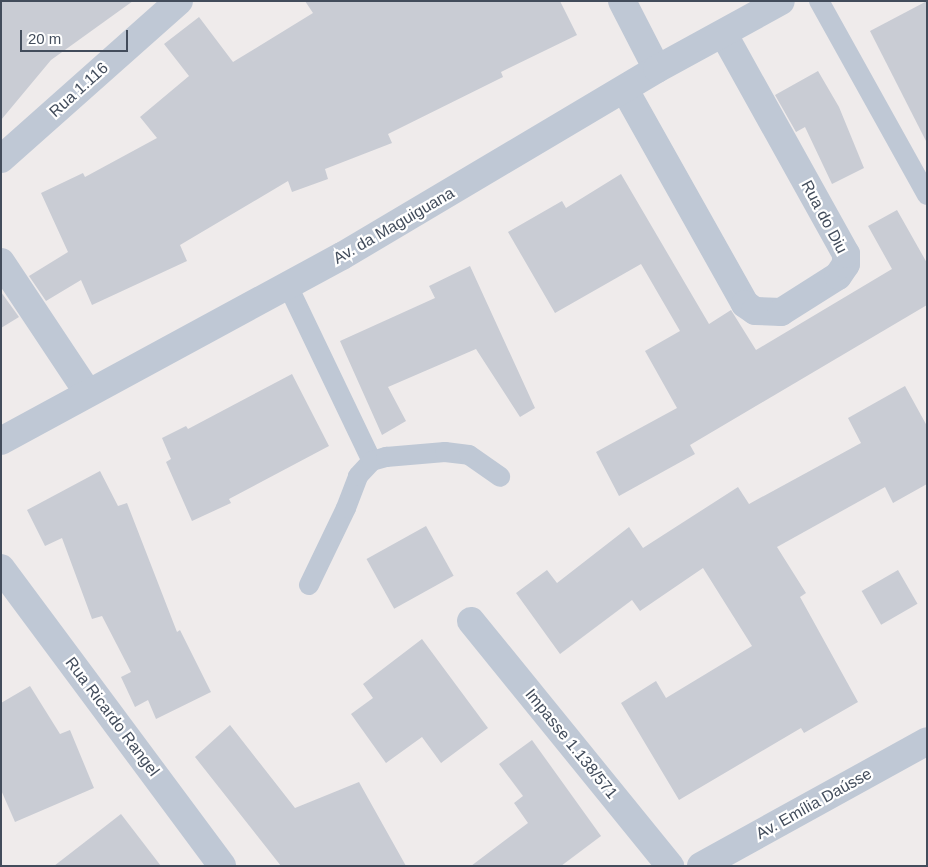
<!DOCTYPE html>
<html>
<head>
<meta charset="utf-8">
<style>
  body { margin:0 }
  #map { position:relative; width:928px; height:867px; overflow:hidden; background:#efebeb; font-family:Helvetica,sans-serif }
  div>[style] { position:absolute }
  .building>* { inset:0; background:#c9ccd4; transform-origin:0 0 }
  .service>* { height:20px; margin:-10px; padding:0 10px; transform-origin:10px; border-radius:10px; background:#bfc8d5 }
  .minor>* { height:28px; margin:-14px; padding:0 14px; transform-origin:14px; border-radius:14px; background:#bfc8d5 }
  span { translate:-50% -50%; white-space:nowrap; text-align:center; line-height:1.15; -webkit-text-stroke:4.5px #fff; paint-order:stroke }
  .street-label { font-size:16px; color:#424c5b }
  .frame { position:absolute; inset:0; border:2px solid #424c5b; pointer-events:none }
  .scale { position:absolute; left:20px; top:30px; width:108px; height:22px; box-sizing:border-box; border:2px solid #424c5b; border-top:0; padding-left:6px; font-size:15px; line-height:18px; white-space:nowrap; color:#424c5b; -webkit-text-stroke:4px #fff; paint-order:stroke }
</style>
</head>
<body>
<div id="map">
  <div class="building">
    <i style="clip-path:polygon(1px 1px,133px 1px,51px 60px,1px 120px)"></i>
    <i style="clip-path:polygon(305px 1px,560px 1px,577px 35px,501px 72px,503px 77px,388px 134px,392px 143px,325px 169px,328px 179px,292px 192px,288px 181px,180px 245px,187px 261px,92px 305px,81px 280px,46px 301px,29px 276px,68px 252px,41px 193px,83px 173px,85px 177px,157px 138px,140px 117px,189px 76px,164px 44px,199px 17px,233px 62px,313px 13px)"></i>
    <i style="clip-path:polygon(927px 1px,927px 143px,870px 31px)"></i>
    <i style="clip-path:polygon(818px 71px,839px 107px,864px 168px,832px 184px,805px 127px,796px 132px,775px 95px)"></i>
    <i style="clip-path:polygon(621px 174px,709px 324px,731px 310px,756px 350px,892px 269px,868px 226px,897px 210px,927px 263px,927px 305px,690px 445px,695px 454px,619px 496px,596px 452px,677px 408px,645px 351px,680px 331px,641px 264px,555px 313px,508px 232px,562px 201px,566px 208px)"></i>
    <i style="clip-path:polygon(470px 266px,535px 408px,520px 417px,476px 349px,388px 387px,406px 421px,382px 435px,340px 341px,435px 298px,429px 286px)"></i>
    <i style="clip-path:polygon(1px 292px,19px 317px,1px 328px)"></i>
    <i style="clip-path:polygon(292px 374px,329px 446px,229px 499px,231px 503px,192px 521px,166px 462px,171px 459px,162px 438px,186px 426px,188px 429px)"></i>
    <i style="clip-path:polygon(905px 386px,927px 426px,927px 484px,893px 503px,885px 487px,777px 547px,806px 593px,800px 597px,858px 702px,804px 733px,801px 728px,679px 800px,621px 703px,656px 681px,666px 698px,752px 646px,703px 568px,640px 611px,632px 600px,560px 654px,516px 593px,547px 570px,557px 583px,629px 527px,643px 548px,738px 487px,749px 504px,861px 443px,848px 418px)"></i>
    <i style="clip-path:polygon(100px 471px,118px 506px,127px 503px,177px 632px,180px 630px,211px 692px,156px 719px,148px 700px,135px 707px,121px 677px,131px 672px,102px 616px,92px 619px,62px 538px,45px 546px,27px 510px)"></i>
    <i style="left:426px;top:526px;width:57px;height:68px;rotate:61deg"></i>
    <i style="left:898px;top:570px;width:39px;height:42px;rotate:60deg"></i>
    <i style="clip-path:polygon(422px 639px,488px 728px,441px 763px,422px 737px,386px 763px,351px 714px,373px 698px,363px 684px)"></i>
    <i style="clip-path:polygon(30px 686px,60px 734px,70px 730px,94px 788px,15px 822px,1px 790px,1px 703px)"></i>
    <i style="clip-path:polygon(230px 725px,295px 808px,359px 782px,406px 866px,281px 866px,195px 757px)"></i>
    <i style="clip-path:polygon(532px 740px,601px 836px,561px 866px,471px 866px,528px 823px,514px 803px,523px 796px,499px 764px)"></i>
    <i style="clip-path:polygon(121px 814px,161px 866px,54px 866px)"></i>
  </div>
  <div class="service">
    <i style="left:819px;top:1px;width:222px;rotate:60.9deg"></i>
    <i style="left:288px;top:286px;width:194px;rotate:64.4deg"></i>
    <i style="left:309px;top:585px;width:85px;rotate:-64.3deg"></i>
    <i style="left:346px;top:508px;width:34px;rotate:-69deg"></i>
    <i style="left:358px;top:476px;width:21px;rotate:-47deg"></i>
    <i style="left:372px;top:461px;width:15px;rotate:-16deg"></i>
    <i style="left:386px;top:457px;width:59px;rotate:-4.8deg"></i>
    <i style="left:445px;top:452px;width:24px;rotate:7deg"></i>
    <i style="left:469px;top:455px;width:38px;rotate:35deg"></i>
  </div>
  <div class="minor">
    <i style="left:622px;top:1px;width:76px;rotate:62.8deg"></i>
    <i style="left:625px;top:90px;width:245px;rotate:60.7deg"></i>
    <i style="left:745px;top:304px;width:12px;rotate:35deg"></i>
    <i style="left:755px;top:311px;width:26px;rotate:2deg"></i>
    <i style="left:781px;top:312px;width:67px;rotate:-32.3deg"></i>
    <i style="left:838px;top:276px;width:14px;rotate:-56deg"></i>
    <i style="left:846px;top:264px;width:10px;rotate:-90deg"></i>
    <i style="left:846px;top:254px;width:251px;rotate:-119.1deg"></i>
    <i style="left:1px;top:159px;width:238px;rotate:-41.6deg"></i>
    <i style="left:1px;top:262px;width:157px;rotate:56.4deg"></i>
    <i style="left:1px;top:441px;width:388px;rotate:-28.5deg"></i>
    <i style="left:342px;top:256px;width:366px;rotate:-30.7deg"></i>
    <i style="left:657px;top:69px;width:141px;rotate:-28.7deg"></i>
    <i style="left:1px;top:568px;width:371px;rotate:53.4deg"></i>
    <i style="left:471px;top:621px;width:316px;rotate:50.9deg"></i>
    <i style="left:701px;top:866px;width:258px;rotate:-28.9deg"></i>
  </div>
  <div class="street-label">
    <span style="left:79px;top:90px;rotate:-42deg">Rua 1.116</span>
    <span style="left:824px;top:217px;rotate:62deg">Rua do Diu</span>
    <span style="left:394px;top:226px;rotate:-30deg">Av. da Maguiguana</span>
    <span style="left:112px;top:717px;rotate:53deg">Rua Ricardo Rangel</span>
    <span style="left:571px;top:744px;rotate:51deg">Impasse 1.138/571</span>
    <span style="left:814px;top:804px;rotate:-29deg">Av. Emília Daússe</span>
  </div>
  <div class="frame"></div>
  <div class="scale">20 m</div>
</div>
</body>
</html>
